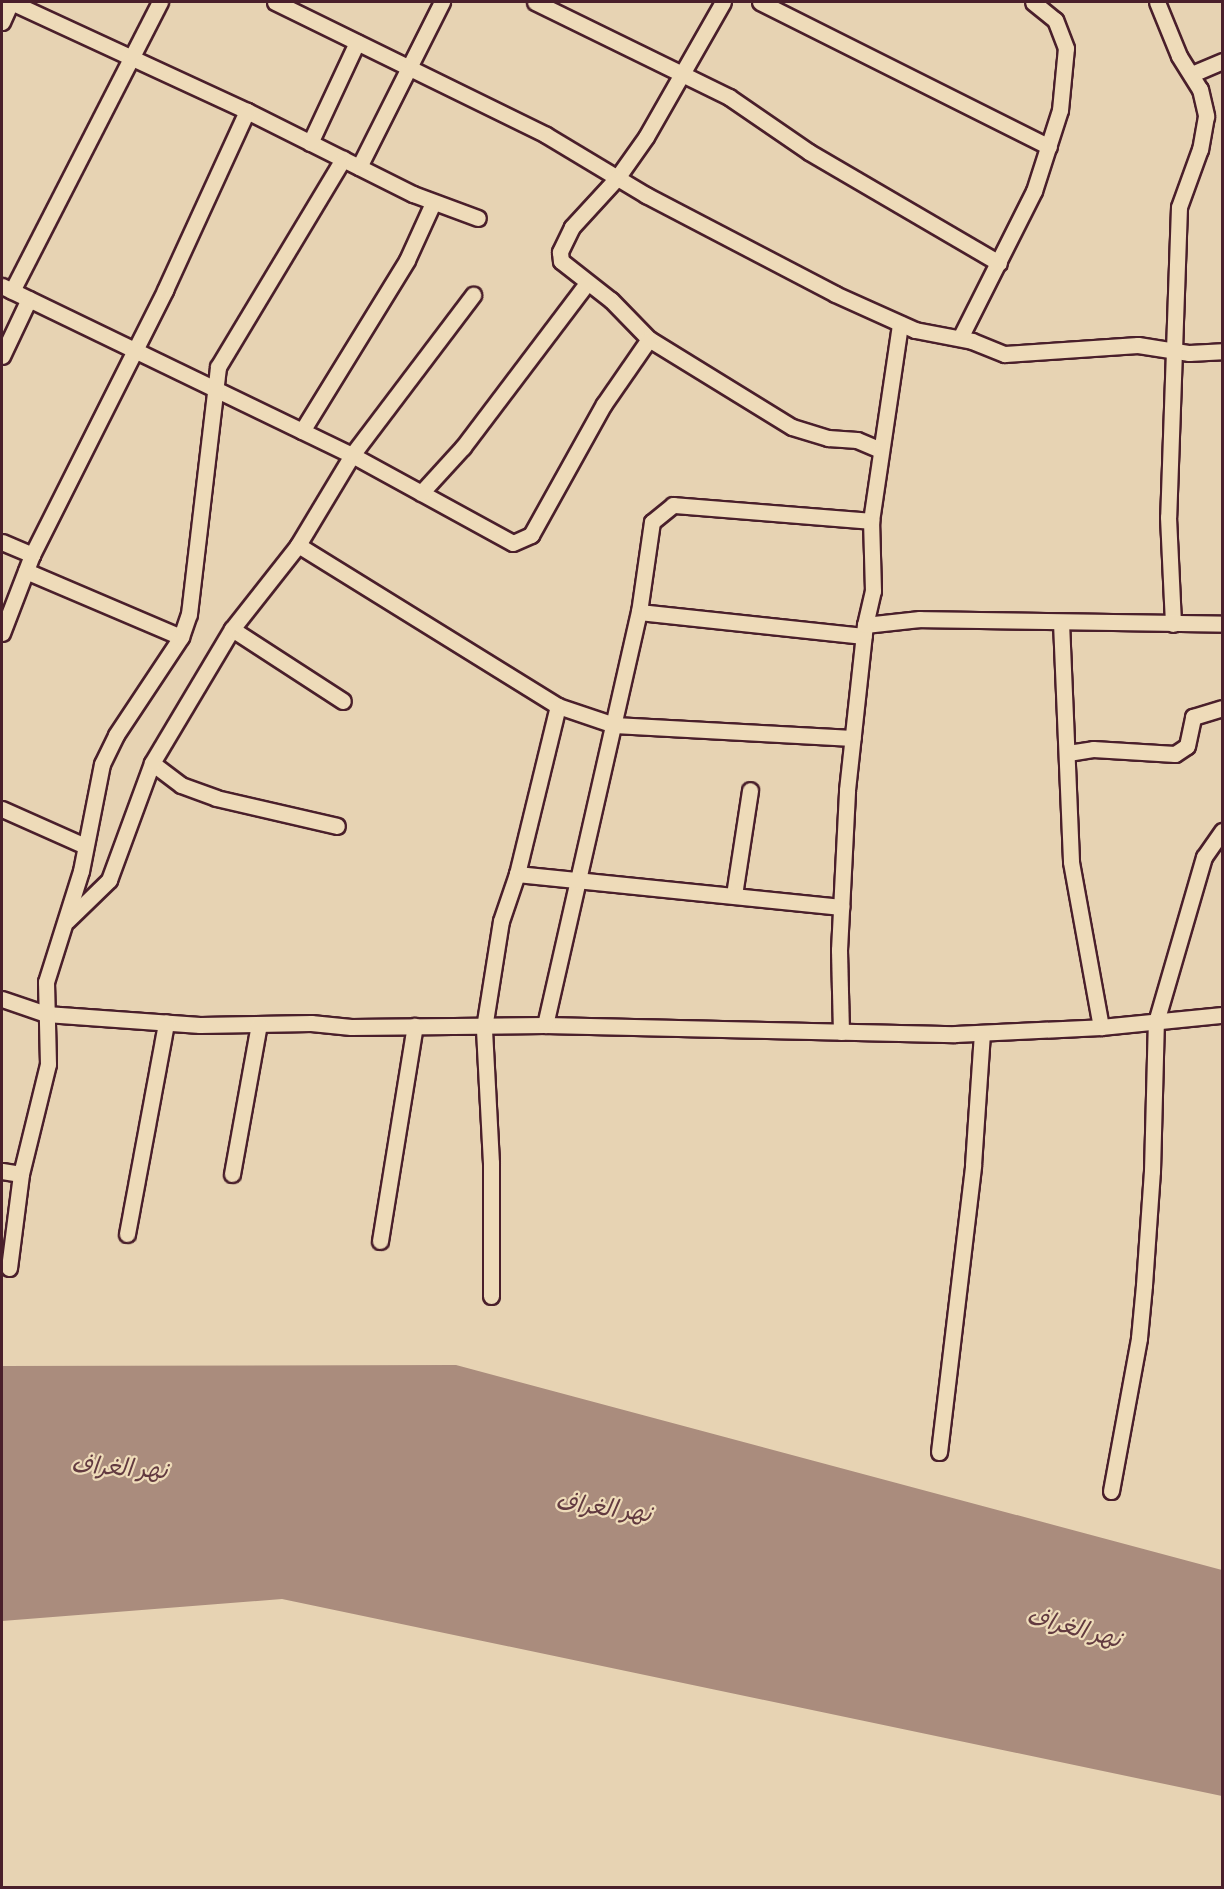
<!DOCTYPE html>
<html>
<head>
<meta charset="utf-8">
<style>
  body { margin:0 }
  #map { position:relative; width:1224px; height:1889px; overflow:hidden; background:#e7d3b3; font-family:"Gochi Hand","Playpen Sans Arabic",sans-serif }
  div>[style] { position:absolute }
  .water>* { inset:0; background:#aa8c7d }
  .roads { filter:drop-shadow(2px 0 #4a1f2b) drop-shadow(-2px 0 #4a1f2b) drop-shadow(0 2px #4a1f2b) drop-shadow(0 -2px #4a1f2b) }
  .minor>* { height:15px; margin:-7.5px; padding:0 7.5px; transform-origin:7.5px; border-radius:7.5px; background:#eedbb9 }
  span { translate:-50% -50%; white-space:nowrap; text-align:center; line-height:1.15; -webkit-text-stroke:4.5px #eedbb9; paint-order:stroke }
  .water-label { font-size:24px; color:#623a40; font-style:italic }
  .frame { position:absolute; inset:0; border:3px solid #4a1f2b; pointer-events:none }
</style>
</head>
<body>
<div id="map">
  <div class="water">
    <i style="clip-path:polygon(456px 1365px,1222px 1570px,1222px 1796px,282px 1599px,2px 1621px,2px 1366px)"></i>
  </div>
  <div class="roads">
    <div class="minor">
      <i style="left:11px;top:2px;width:260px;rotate:24.8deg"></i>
      <i style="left:247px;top:111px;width:186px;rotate:26.6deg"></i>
      <i style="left:413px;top:194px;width:69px;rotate:20.3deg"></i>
      <i style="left:275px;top:2px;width:302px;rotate:26.1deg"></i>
      <i style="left:546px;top:135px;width:117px;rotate:31deg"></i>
      <i style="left:646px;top:195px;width:213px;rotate:27.6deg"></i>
      <i style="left:835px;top:294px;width:88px;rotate:24.2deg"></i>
      <i style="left:915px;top:330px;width:58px;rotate:10.9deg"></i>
      <i style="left:972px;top:341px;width:35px;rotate:22deg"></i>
      <i style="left:1005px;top:354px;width:133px;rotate:-3.9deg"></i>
      <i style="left:1138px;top:345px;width:52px;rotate:8.9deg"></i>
      <i style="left:1189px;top:353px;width:33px;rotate:-3deg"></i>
      <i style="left:535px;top:2px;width:216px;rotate:26.1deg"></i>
      <i style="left:729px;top:97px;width:97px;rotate:34.5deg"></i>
      <i style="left:809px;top:152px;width:220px;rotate:30.3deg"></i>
      <i style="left:723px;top:2px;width:155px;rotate:119.7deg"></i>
      <i style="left:646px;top:137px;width:50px;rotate:125.3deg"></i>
      <i style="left:617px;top:178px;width:67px;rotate:132.6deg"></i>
      <i style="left:572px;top:227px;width:28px;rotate:116deg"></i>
      <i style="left:560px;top:252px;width:9px;rotate:84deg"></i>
      <i style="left:561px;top:261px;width:63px;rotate:38deg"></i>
      <i style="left:611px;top:300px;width:54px;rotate:45.7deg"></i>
      <i style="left:649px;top:339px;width:168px;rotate:31.6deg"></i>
      <i style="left:792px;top:427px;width:38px;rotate:17deg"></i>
      <i style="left:828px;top:438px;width:29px;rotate:4deg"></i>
      <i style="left:857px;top:440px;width:25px;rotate:23deg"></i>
      <i style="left:760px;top:2px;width:323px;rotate:26.6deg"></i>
      <i style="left:1157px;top:2px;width:58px;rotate:67.8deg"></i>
      <i style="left:1179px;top:56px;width:39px;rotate:58deg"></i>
      <i style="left:1200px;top:89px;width:28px;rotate:77deg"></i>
      <i style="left:1206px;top:116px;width:34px;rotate:100deg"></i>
      <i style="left:1200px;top:149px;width:62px;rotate:109.9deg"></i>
      <i style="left:1179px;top:207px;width:310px;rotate:92deg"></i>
      <i style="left:1168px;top:517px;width:107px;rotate:87.3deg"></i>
      <i style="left:2px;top:22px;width:22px;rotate:-66deg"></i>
      <i style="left:1192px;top:74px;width:33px;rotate:-23deg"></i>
      <i style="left:310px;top:143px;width:111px;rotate:-65deg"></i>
      <i style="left:359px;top:167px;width:185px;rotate:-63.3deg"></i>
      <i style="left:2px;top:286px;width:389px;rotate:25.8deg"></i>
      <i style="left:352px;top:455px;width:183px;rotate:28.7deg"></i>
      <i style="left:513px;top:543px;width:20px;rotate:-24deg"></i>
      <i style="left:531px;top:535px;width:150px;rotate:-60.9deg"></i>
      <i style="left:604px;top:404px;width:79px;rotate:-55.3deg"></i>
      <i style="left:12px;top:291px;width:325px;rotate:-62.9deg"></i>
      <i style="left:960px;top:338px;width:165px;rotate:-63.3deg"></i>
      <i style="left:1034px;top:191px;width:85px;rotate:-72.2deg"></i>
      <i style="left:1060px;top:110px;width:62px;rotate:-84.5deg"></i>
      <i style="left:1066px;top:48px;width:30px;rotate:-111deg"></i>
      <i style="left:1055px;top:20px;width:28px;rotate:-141deg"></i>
      <i style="left:2px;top:356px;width:63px;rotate:-64.7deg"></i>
      <i style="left:302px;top:431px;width:201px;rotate:-58.4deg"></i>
      <i style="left:407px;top:260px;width:63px;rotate:-65.5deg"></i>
      <i style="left:421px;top:493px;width:62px;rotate:-47.6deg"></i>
      <i style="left:463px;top:447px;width:206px;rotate:-52.9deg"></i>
      <i style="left:2px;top:542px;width:33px;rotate:23deg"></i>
      <i style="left:298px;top:545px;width:306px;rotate:31.8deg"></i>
      <i style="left:558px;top:706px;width:59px;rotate:18.7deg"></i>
      <i style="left:614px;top:725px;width:239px;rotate:3.1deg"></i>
      <i style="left:26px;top:571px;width:168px;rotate:23.1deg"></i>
      <i style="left:639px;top:612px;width:226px;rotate:6.1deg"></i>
      <i style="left:1061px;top:622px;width:240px;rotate:87.6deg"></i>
      <i style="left:1071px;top:862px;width:168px;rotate:79.7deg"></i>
      <i style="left:865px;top:625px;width:55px;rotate:-6.2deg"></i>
      <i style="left:920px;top:619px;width:302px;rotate:0.9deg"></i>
      <i style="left:232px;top:629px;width:132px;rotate:33deg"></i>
      <i style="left:2px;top:633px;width:84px;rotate:-69deg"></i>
      <i style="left:32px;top:555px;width:297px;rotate:-63.3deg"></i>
      <i style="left:165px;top:290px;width:197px;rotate:-65.4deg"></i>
      <i style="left:1068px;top:753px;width:25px;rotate:-9deg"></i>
      <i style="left:1093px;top:749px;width:82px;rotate:3.5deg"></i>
      <i style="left:1175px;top:754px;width:14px;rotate:-34deg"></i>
      <i style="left:1187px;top:746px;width:30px;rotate:-78deg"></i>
      <i style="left:1193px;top:717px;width:30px;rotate:-17deg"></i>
      <i style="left:152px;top:763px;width:36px;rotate:37deg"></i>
      <i style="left:181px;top:785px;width:37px;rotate:20deg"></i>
      <i style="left:216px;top:798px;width:124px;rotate:13deg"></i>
      <i style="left:2px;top:809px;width:91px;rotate:24deg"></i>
      <i style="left:517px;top:874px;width:173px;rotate:-76.3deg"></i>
      <i style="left:734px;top:895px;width:106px;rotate:-81.3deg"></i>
      <i style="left:67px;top:921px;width:59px;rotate:-44.3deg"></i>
      <i style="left:109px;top:880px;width:125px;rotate:-69.8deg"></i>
      <i style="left:152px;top:763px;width:156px;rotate:-59.2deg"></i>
      <i style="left:232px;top:629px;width:107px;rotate:-51.8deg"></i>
      <i style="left:298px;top:545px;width:105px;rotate:-59deg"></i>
      <i style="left:352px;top:455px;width:201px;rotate:-52.9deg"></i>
      <i style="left:2px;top:999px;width:46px;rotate:18.8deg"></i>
      <i style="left:46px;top:1014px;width:154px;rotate:4.1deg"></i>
      <i style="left:200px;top:1025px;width:111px;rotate:-1deg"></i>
      <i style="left:311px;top:1023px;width:40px;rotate:5.7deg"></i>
      <i style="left:351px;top:1027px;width:194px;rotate:-0.6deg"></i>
      <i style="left:545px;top:1025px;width:410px;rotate:1.3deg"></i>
      <i style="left:955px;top:1034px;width:146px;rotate:-2.7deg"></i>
      <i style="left:1101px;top:1027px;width:122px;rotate:-5.7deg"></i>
      <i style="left:545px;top:1025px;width:424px;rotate:-77.2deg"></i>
      <i style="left:639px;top:612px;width:91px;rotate:-81.8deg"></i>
      <i style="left:652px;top:522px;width:27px;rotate:-39deg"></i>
      <i style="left:673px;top:505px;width:199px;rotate:4.6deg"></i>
      <i style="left:841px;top:1032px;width:82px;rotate:-91.4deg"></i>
      <i style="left:839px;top:950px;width:160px;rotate:-87.1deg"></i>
      <i style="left:847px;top:790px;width:166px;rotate:-83.8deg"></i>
      <i style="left:865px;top:625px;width:35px;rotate:-77deg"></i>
      <i style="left:873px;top:591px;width:70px;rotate:-91.6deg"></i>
      <i style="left:871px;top:521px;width:199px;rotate:-81.6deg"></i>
      <i style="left:2px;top:1171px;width:19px;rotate:9deg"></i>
      <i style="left:232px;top:1174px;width:152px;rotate:-79.8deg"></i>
      <i style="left:127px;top:1234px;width:215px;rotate:-79.5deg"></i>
      <i style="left:380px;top:1241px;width:218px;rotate:-80.8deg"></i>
      <i style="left:9px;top:1268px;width:95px;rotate:-82.7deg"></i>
      <i style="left:21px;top:1174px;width:113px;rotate:-76.2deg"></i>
      <i style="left:48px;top:1064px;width:82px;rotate:-91.4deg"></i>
      <i style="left:46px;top:982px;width:116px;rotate:-72.5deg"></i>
      <i style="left:81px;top:871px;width:109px;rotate:-78.9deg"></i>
      <i style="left:102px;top:764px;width:32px;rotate:-64deg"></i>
      <i style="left:116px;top:735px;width:118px;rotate:-56.4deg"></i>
      <i style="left:181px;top:637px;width:24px;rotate:-71deg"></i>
      <i style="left:189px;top:614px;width:249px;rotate:-83.3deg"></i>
      <i style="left:218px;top:367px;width:243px;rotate:-59deg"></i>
      <i style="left:491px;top:1296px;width:133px;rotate:-90deg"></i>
      <i style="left:491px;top:1163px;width:135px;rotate:-93deg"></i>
      <i style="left:484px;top:1028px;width:108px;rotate:-81deg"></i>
      <i style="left:501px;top:921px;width:50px;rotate:-71.2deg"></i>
      <i style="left:517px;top:874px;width:326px;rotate:5.8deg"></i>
      <i style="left:939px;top:1452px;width:289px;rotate:-83.2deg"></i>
      <i style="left:973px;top:1165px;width:132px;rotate:-86.1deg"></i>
      <i style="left:1111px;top:1491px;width:156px;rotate:-79.6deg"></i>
      <i style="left:1139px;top:1338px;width:53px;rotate:-84.6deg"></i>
      <i style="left:1144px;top:1285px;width:114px;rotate:-86deg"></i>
      <i style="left:1152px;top:1171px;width:149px;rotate:-88.5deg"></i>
      <i style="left:1156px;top:1022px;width:172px;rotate:-73.8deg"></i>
      <i style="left:1204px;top:857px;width:32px;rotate:-55deg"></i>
    </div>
  </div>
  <div class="water-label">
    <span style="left:119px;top:1471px;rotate:4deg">نهر الغراف</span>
    <span style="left:603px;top:1511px;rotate:8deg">نهر الغراف</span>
    <span style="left:1073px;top:1631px;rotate:15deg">نهر الغراف</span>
  </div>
  <div class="frame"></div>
</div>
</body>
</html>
